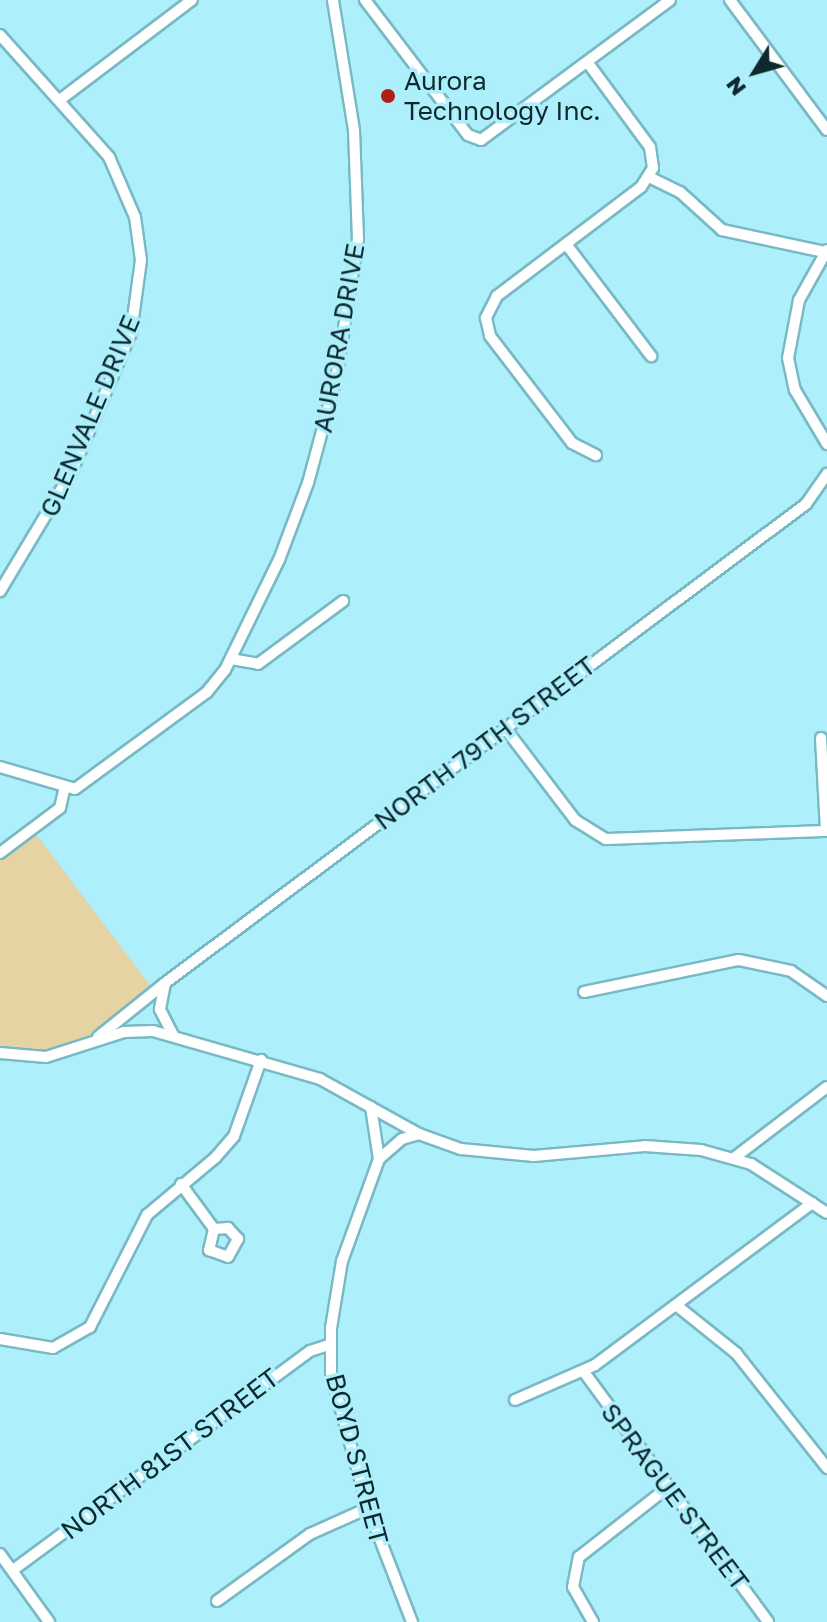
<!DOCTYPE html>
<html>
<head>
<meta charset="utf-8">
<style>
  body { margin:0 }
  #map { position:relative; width:827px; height:1622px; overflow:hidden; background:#adeffb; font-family:"Golos Text",sans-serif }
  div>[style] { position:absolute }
  .green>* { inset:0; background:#e5d3a3 }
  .roads { filter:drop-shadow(2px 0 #78b9c4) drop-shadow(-2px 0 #78b9c4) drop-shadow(0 2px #78b9c4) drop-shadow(0 -2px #78b9c4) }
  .minor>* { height:10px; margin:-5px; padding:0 5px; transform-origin:5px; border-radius:5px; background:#fff }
  .dots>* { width:22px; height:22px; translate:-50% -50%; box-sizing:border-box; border:4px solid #adeffb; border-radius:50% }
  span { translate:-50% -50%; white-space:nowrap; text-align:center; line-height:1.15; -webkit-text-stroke:7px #adeffb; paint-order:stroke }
  .poi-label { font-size:26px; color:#0e292e }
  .left { translate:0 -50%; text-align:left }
  .street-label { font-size:26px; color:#0e292e }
  .north { position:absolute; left:715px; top:32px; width:80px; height:80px; -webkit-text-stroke:6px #adeffb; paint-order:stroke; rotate:233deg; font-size:22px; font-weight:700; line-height:32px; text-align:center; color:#0e292e }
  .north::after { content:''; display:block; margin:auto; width:28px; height:36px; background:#0e292e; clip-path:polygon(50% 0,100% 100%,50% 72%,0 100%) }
</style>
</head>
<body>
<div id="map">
  <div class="green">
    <i style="clip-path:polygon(36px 834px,152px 988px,87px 1038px,49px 1052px,0 1048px,0 860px)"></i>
  </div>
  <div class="roads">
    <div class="minor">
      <i style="left:365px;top:0;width:170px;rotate:52.7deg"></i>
      <i style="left:468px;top:135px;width:14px;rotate:21deg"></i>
      <i style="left:481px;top:140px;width:235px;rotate:-36.5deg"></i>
      <i style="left:730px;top:0;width:162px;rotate:53.3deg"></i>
      <i style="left:0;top:35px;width:164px;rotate:48.2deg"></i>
      <i style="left:109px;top:157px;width:65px;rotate:66.6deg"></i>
      <i style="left:135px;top:217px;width:43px;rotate:82.1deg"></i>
      <i style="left:141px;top:260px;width:74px;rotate:97.8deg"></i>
      <i style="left:131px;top:333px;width:152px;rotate:113.2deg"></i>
      <i style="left:71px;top:473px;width:138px;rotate:121deg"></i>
      <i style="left:588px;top:63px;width:104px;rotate:53.6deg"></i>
      <i style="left:650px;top:147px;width:21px;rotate:82deg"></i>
      <i style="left:653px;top:168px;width:22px;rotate:122deg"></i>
      <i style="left:641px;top:187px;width:181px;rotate:142.9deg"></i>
      <i style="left:497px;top:296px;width:25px;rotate:117deg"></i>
      <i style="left:486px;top:318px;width:18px;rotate:77deg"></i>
      <i style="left:490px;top:336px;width:135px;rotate:52.5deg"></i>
      <i style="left:572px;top:443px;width:27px;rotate:27deg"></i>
      <i style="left:61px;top:99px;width:164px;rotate:-37.1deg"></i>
      <i style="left:649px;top:177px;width:34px;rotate:26deg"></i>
      <i style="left:680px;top:192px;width:57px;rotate:42.1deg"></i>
      <i style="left:722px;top:230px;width:105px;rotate:12.1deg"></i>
      <i style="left:566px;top:244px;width:141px;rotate:52.8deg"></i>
      <i style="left:827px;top:250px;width:57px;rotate:119.2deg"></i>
      <i style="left:799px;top:300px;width:59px;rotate:100.7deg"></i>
      <i style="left:788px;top:358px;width:33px;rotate:78deg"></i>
      <i style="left:795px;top:390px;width:63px;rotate:59.3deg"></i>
      <i style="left:231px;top:659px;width:27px;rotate:10deg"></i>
      <i style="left:258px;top:664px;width:106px;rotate:-36.5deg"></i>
      <i style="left:505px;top:728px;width:116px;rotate:52.7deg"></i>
      <i style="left:575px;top:820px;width:36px;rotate:32deg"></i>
      <i style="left:606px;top:839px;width:221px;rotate:-2.1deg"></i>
      <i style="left:821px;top:738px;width:93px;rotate:86.9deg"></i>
      <i style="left:0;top:767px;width:78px;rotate:16.3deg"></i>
      <i style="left:75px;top:789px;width:164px;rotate:-36.3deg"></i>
      <i style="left:207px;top:692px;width:28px;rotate:-51deg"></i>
      <i style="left:225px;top:670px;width:123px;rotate:-63.9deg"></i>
      <i style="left:279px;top:560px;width:82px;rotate:-69.4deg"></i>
      <i style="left:308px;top:483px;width:108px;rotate:-74.9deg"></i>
      <i style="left:336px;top:379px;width:142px;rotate:-81.1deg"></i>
      <i style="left:358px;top:239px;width:109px;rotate:-92.1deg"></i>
      <i style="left:354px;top:130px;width:132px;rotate:-99.2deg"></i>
      <i style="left:0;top:853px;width:75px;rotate:-36.9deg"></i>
      <i style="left:60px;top:808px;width:22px;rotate:-77deg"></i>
      <i style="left:584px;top:992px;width:158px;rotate:-11.7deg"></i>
      <i style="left:739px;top:960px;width:53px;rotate:11.9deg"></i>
      <i style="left:791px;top:971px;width:44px;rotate:34.8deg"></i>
      <i style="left:173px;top:1035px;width:29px;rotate:-117deg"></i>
      <i style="left:160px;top:1009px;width:26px;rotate:-79deg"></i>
      <i style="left:165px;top:983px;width:800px;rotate:-36.77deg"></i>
      <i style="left:806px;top:504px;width:37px;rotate:-55deg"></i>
      <i style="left:98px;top:1037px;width:85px;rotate:-38.8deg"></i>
      <i style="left:0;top:1053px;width:46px;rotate:5deg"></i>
      <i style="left:46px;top:1057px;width:82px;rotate:-17.8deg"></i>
      <i style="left:124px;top:1032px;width:29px;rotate:-2deg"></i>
      <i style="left:153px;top:1031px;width:174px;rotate:16deg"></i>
      <i style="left:320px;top:1079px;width:113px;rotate:29.1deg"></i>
      <i style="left:419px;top:1134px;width:45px;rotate:19.7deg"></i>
      <i style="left:461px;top:1149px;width:73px;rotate:5.5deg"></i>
      <i style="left:534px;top:1156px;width:111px;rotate:-5.1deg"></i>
      <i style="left:645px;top:1146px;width:56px;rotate:4.1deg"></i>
      <i style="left:701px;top:1150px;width:52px;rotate:15.6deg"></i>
      <i style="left:751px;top:1164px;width:90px;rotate:32.8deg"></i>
      <i style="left:371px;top:1107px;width:53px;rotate:81.3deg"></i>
      <i style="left:379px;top:1159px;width:109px;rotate:109.9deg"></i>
      <i style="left:342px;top:1261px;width:68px;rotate:99.3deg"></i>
      <i style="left:331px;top:1328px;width:45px;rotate:90deg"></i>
      <i style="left:331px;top:1373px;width:140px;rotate:74.7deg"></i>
      <i style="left:368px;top:1508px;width:122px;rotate:68.9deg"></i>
      <i style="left:734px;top:1158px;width:117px;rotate:-37.4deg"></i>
      <i style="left:379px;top:1159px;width:30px;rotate:-41deg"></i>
      <i style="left:402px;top:1139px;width:18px;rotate:-16deg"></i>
      <i style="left:181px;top:1184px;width:56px;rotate:53.7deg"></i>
      <i style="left:214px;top:1229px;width:22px;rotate:103deg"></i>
      <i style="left:209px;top:1250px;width:20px;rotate:20deg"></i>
      <i style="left:228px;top:1257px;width:21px;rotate:-61deg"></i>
      <i style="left:238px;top:1239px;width:15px;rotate:-132deg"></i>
      <i style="left:228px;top:1228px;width:14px;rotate:176deg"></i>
      <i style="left:676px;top:1305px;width:77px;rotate:38.7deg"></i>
      <i style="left:736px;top:1353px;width:147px;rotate:51.6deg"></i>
      <i style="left:0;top:1339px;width:54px;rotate:9.6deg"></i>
      <i style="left:53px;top:1348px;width:43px;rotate:-29.6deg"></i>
      <i style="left:90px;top:1327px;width:126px;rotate:-63deg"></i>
      <i style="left:147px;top:1215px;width:89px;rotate:-40deg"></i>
      <i style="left:215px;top:1158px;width:29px;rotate:-49deg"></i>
      <i style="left:234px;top:1136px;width:81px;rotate:-70.4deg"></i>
      <i style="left:584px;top:1372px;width:310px;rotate:53.6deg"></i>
      <i style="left:515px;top:1400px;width:87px;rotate:-23.6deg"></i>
      <i style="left:595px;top:1365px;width:271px;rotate:-36.7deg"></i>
      <i style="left:0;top:1554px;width:84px;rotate:54.2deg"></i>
      <i style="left:13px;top:1570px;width:369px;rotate:-36.4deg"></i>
      <i style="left:310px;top:1351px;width:22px;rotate:-18deg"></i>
      <i style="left:217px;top:1601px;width:115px;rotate:-35.8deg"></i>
      <i style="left:310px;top:1534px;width:64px;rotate:-24.1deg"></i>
      <i style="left:593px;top:1622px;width:40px;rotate:-119.7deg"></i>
      <i style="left:573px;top:1587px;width:31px;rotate:-79deg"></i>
      <i style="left:579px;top:1557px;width:112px;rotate:-38.1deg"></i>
    </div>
  </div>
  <div class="dots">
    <i style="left:388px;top:96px;background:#ae1f13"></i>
  </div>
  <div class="poi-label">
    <span class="left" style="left:404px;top:96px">Aurora<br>Technology Inc.</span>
  </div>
  <div class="street-label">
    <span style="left:339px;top:338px;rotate:-80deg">AURORA DRIVE</span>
    <span style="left:90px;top:416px;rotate:-67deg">GLENVALE DRIVE</span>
    <span style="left:485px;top:743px;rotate:-37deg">NORTH 79TH STREET</span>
    <span style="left:170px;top:1454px;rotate:-37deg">NORTH 81ST STREET</span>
    <span style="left:357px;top:1459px;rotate:75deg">BOYD STREET</span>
    <span style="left:675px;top:1497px;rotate:53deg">SPRAGUE STREET</span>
  </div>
  <div class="north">N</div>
</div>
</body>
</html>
